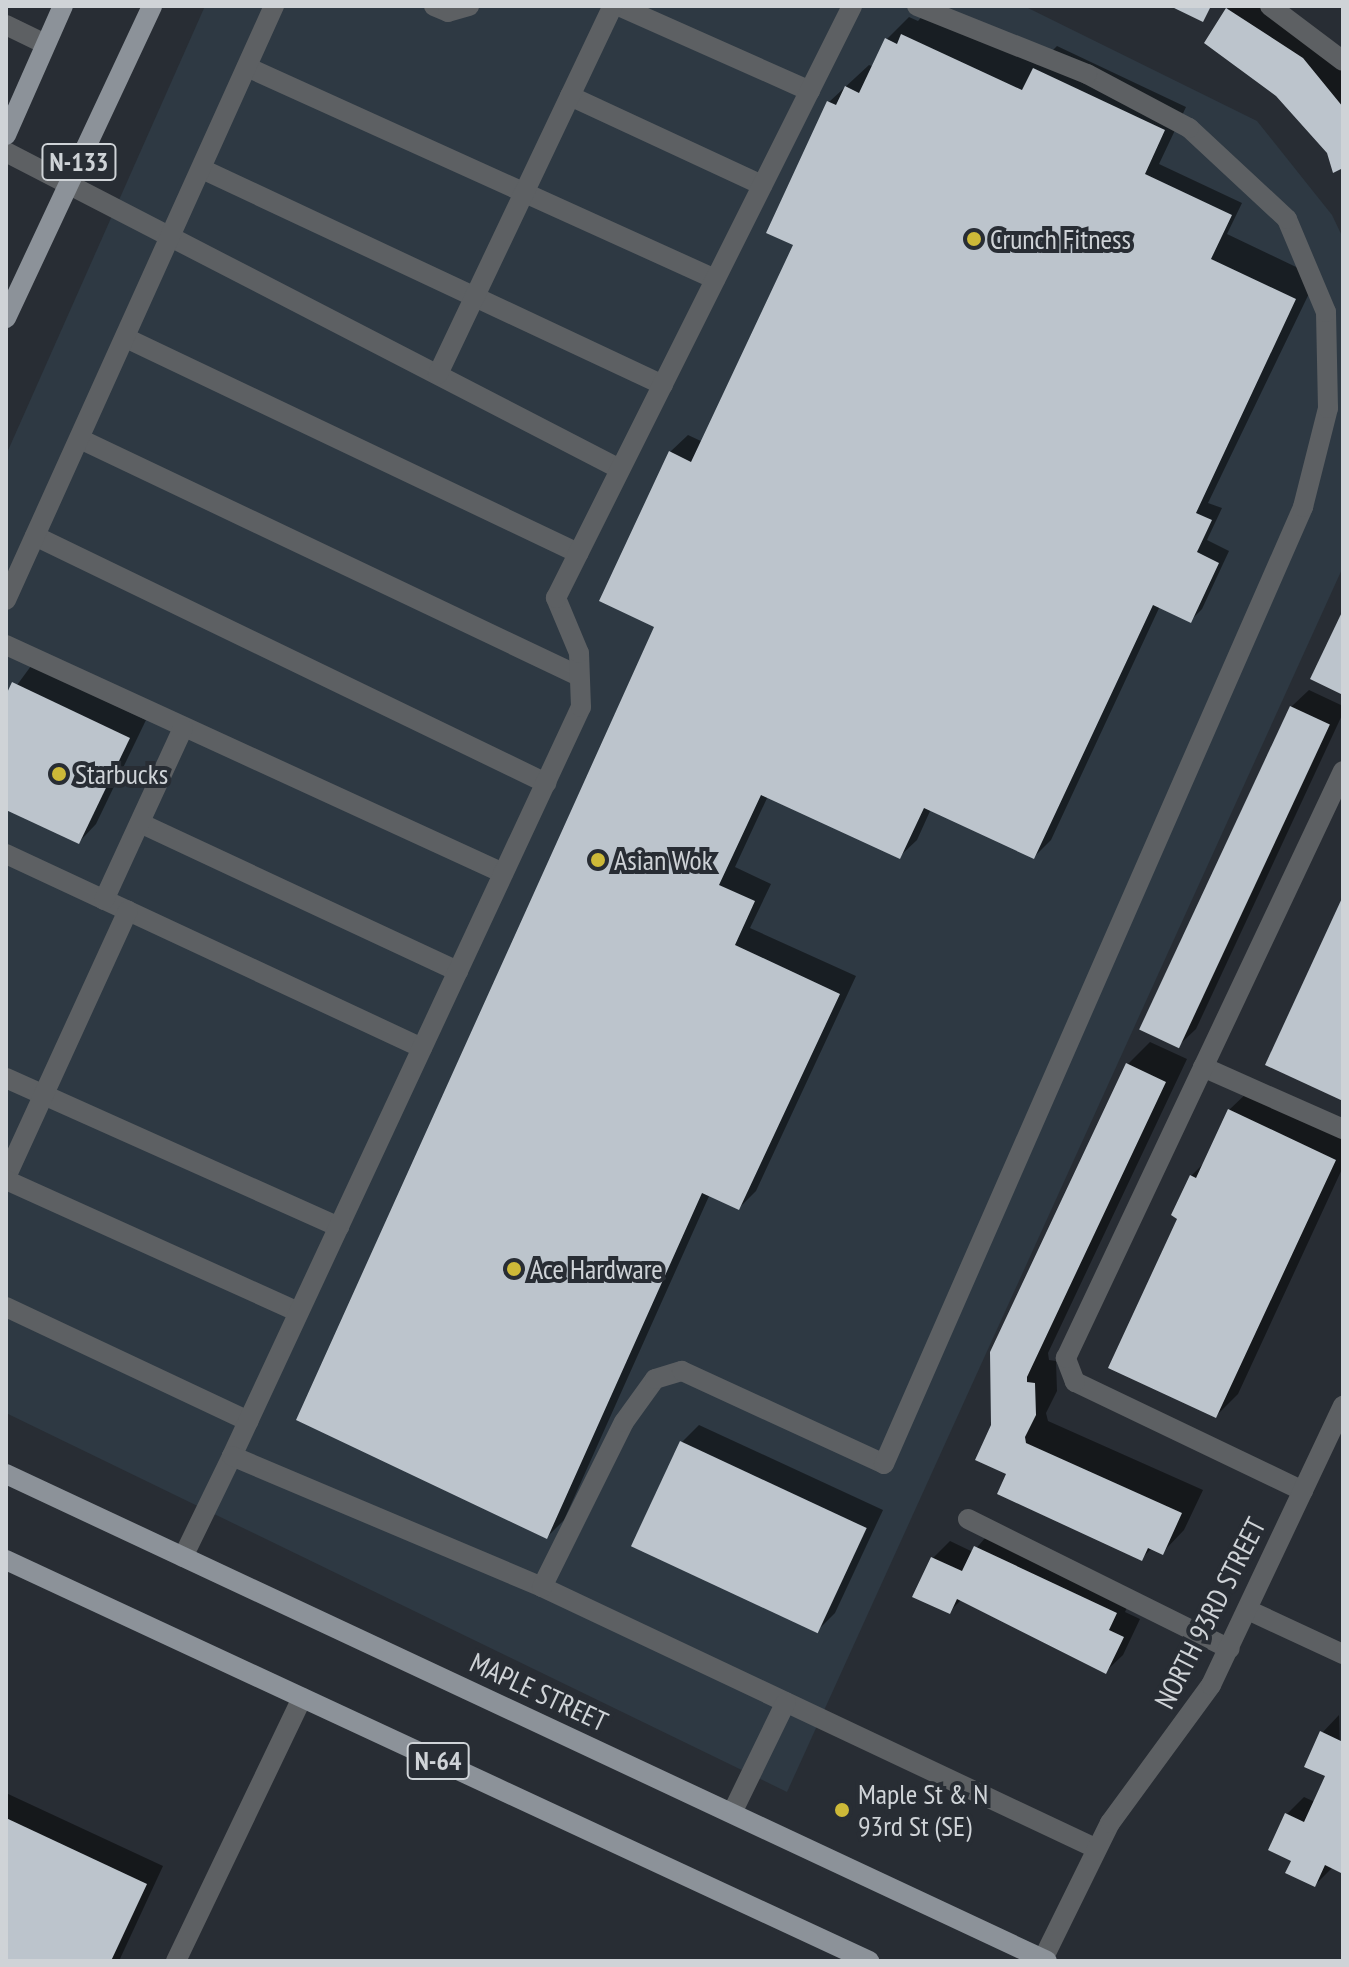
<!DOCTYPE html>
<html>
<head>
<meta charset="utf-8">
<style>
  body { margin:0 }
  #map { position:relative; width:1349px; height:1967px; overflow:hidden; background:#282d34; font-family:"PT Sans Narrow",sans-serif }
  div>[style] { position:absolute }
  .built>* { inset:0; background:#2e3943 }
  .shadow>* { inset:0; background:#0007 }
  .building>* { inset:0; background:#bcc4cc; transform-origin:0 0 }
  .minor>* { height:20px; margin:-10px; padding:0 10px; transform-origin:10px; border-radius:10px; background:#5d6063 }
  .major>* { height:20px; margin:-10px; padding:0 10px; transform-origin:10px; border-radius:10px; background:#8c9299 }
  .dots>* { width:22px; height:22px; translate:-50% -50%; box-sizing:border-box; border:4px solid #282d34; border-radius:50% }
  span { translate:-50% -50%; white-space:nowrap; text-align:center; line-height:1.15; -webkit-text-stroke:8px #282d34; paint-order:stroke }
  .shield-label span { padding:2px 6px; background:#282d34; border:2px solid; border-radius:6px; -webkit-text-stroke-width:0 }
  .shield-label { font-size:26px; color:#cfd3d7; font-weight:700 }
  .poi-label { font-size:28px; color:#cfd3d7 }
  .left { translate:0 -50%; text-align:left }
  .street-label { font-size:28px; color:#cfd3d7 }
  .frame { position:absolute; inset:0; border:8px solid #cfd3d7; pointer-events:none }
</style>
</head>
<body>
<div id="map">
  <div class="built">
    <i style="clip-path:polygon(205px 6px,1024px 6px,1257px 121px,1332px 215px,1343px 238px,1343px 567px,787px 1792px,6px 1413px,6px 455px)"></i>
  </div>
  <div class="shadow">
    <i style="clip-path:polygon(1231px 6px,1279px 6px,1343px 58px,1343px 165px,1227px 9px)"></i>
    <i style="clip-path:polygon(925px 13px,1038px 65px,1057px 46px,1186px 107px,1159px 164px,1242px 203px,1227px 234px,1317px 277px,1208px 503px,1222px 508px,1207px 540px,1229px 551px,1202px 609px,1190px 621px,1160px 606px,1051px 840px,1034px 857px,931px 809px,917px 840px,899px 857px,768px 796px,735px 867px,771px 884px,750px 928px,856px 976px,756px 1191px,739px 1208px,710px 1194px,564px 1520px,547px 1537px,298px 1419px,657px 626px,670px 452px,688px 435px,703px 442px,796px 244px,829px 102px,869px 65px,874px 67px,887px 39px,909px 17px,918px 21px)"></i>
    <i style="clip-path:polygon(31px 666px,146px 720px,96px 824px,79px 842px,6px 808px,6px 700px)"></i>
    <i style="clip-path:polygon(1309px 690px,1343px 706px,1343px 713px,1196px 1029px,1178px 1046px,1291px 707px)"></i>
    <i style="clip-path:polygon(1150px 1042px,1187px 1059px,1048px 1353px,1049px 1360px,1056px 1361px,1057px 1391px,1046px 1413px,1048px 1421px,1203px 1490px,1184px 1530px,1162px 1553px,1152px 1548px,1141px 1559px,1008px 1473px,993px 1426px,1128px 1064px)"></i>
    <i style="clip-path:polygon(1252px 1088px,1343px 1130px,1343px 1167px,1238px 1394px,1216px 1416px,1180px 1218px,1191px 1176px,1206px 1161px,1229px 1110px)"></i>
    <i style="clip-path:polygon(699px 1425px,883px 1510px,835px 1613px,818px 1630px,634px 1545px,682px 1442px)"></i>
    <i style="clip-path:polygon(992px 1530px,1132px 1596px,1125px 1612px,1140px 1619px,1123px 1655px,1105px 1672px,961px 1600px,949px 1612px,933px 1558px,950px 1541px,973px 1552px)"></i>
    <i style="clip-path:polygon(1339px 1715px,1343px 1871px,1333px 1867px,1315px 1885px,1294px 1860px,1287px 1814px,1304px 1797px,1315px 1802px,1328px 1775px,1322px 1733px)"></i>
    <i style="clip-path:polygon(6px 1793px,163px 1866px,119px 1961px,6px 1961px)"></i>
  </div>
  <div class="building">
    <i style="clip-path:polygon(1170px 6px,1211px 6px,1203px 22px)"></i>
    <i style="clip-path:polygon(1226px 8px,1303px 58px,1343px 107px,1343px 168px,1333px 173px,1327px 153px,1276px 96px,1204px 43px)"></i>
    <i style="clip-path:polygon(901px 34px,1022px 90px,1033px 68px,1165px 130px,1145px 174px,1232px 215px,1211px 259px,1296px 299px,1196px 513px,1212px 520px,1197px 552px,1219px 563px,1191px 623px,1153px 605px,1034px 859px,924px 808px,900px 859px,761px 795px,719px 885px,755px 901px,735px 945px,840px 994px,739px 1210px,702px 1193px,547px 1539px,296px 1420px,654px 627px,599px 601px,669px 451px,691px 462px,793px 245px,766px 233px,827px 101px,836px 105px,845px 86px,859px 93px,885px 38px,897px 44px)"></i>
    <i style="clip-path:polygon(1343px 610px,1343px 695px,1310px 679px)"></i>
    <i style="clip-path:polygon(12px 682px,130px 738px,79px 844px,6px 810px,6px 695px)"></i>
    <i style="left:1290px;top:706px;width:44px;height:357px;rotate:25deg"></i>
    <i style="clip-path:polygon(1343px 896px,1343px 1101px,1265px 1065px)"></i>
    <i style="clip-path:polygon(1126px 1063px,1166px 1082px,1027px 1377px,1027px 1382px,1035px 1383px,1036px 1415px,1025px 1437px,1026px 1443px,1182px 1513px,1163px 1555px,1148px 1548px,1142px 1561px,997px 1494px,1006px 1474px,975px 1460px,991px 1425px,990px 1352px)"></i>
    <i style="clip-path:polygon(1228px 1109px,1336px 1160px,1216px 1418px,1108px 1368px,1177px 1219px,1171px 1215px,1190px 1175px,1196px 1178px)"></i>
    <i style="left:680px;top:1441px;width:206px;height:116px;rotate:25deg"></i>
    <i style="clip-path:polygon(974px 1546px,1117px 1613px,1109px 1630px,1124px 1637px,1106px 1674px,957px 1599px,950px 1614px,912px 1597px,931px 1557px,962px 1571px)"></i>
    <i style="clip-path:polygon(1320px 1731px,1343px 1742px,1343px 1874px,1325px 1865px,1315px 1887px,1285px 1873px,1291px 1861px,1268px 1850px,1285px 1813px,1304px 1822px,1325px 1776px,1304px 1767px)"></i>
    <i style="clip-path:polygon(6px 1818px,147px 1884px,111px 1961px,6px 1961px)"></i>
  </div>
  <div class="minor">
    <i style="left:434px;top:6px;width:15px;rotate:23deg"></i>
    <i style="left:448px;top:12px;width:22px;rotate:-16deg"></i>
    <i style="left:619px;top:6px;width:209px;rotate:24deg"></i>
    <i style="left:1270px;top:6px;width:91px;rotate:37deg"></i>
    <i style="left:6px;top:25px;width:43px;rotate:26deg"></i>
    <i style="left:247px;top:67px;width:514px;rotate:24.37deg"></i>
    <i style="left:570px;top:96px;width:212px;rotate:24.9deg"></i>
    <i style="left:6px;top:152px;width:691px;rotate:27.31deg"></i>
    <i style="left:202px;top:169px;width:509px;rotate:25.11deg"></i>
    <i style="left:126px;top:338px;width:501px;rotate:25.44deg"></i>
    <i style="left:438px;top:374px;width:407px;rotate:-64.6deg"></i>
    <i style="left:80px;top:439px;width:552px;rotate:25.41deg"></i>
    <i style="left:35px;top:536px;width:568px;rotate:25.8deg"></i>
    <i style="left:6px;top:600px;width:652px;rotate:-65.72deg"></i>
    <i style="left:6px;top:645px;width:547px;rotate:24.64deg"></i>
    <i style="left:140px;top:823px;width:351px;rotate:25deg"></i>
    <i style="left:6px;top:854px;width:459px;rotate:25deg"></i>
    <i style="left:104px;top:900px;width:189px;rotate:-65.3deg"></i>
    <i style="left:1203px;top:1067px;width:153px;rotate:23.9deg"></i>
    <i style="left:6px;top:1078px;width:365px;rotate:24.1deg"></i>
    <i style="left:6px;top:1177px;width:293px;rotate:-65.4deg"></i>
    <i style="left:6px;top:1180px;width:321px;rotate:24.3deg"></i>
    <i style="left:6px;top:1307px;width:268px;rotate:25.2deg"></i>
    <i style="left:232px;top:1456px;width:826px;rotate:-65.02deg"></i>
    <i style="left:581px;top:707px;width:54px;rotate:-92.1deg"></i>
    <i style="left:579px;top:653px;width:60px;rotate:-112.7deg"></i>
    <i style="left:556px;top:598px;width:662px;rotate:-63.43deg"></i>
    <i style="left:1303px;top:1491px;width:253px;rotate:-154.4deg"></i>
    <i style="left:1075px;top:1382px;width:26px;rotate:-111deg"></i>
    <i style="left:1066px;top:1358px;width:649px;rotate:-64.74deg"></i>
    <i style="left:968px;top:1519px;width:292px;rotate:26.4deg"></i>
    <i style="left:183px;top:1557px;width:112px;rotate:-64.1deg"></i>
    <i style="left:232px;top:1456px;width:337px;rotate:22.9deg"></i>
    <i style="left:542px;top:1587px;width:611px;rotate:25.27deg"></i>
    <i style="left:542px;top:1587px;width:184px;rotate:-63.6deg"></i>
    <i style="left:624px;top:1422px;width:53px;rotate:-54.2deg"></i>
    <i style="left:655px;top:1379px;width:28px;rotate:-17deg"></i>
    <i style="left:682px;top:1371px;width:222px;rotate:24.7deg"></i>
    <i style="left:884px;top:1464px;width:1045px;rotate:-66.35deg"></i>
    <i style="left:1303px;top:507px;width:102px;rotate:-75.8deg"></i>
    <i style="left:1328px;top:408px;width:96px;rotate:-91.2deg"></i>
    <i style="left:1326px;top:312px;width:101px;rotate:-112.8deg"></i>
    <i style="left:1287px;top:219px;width:134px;rotate:-137.1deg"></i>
    <i style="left:1189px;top:128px;width:115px;rotate:-152.1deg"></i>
    <i style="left:1087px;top:74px;width:183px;rotate:-158.2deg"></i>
    <i style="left:1248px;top:1610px;width:105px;rotate:24.9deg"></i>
    <i style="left:732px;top:1813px;width:123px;rotate:-64.1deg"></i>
    <i style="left:176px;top:1961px;width:292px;rotate:-64.4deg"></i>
    <i style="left:1042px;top:1961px;width:154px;rotate:-63.8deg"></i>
    <i style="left:1110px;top:1823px;width:171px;rotate:-53.8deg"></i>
    <i style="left:1211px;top:1685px;width:309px;rotate:-64.7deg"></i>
  </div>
  <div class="major">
    <i style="left:6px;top:135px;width:141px;rotate:-66.2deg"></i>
    <i style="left:6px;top:318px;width:344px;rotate:-64.9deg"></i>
    <i style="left:6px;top:1474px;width:1149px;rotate:25.07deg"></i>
    <i style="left:6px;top:1560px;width:952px;rotate:24.92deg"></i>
  </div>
  <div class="dots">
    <i style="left:974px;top:239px;background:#cdb938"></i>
    <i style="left:59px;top:774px;background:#cdb938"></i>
    <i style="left:598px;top:860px;background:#cdb938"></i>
    <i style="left:514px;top:1269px;background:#cdb938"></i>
    <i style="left:842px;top:1810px;background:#cdb938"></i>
  </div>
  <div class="shield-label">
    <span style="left:79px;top:162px">N-133</span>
    <span style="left:438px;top:1761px">N-64</span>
  </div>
  <div class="poi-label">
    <span class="left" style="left:990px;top:239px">Crunch Fitness</span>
    <span class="left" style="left:75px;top:774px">Starbucks</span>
    <span class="left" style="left:614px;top:860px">Asian Wok</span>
    <span class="left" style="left:530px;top:1269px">Ace Hardware</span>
    <span class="left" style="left:858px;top:1810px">Maple St &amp; N<br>93rd St (SE)</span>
  </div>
  <div class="street-label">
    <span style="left:1210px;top:1613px;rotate:-63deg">NORTH 93RD STREET</span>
    <span style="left:539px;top:1692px;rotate:25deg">MAPLE STREET</span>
  </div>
  <div class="frame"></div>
</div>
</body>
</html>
